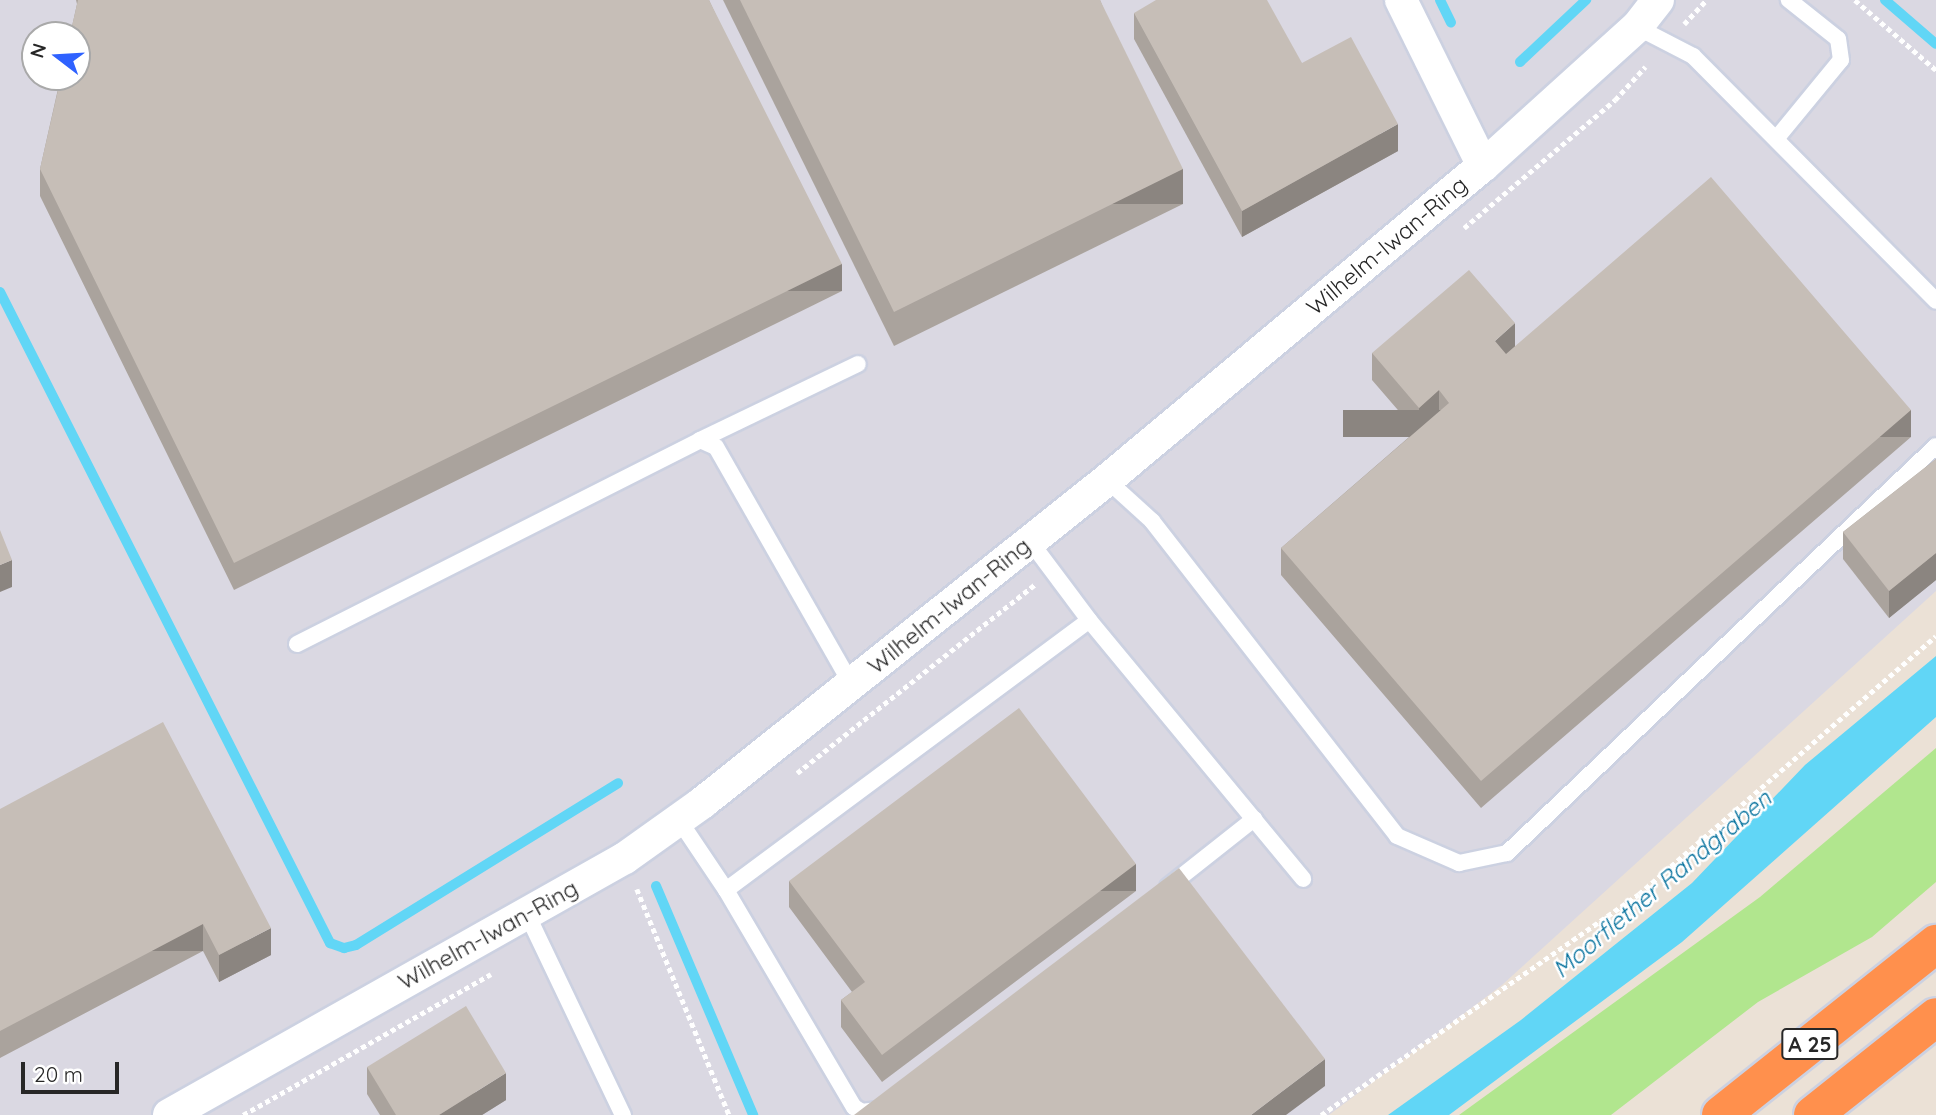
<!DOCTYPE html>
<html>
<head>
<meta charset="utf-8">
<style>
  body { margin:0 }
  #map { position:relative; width:1936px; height:1115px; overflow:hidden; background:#ebe1d6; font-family:Quicksand,sans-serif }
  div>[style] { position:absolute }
  .industrial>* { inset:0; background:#dad8e2 }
  .green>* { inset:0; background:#b1e68e }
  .water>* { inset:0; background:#61d6f6 }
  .stream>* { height:10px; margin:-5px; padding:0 5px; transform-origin:5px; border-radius:5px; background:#61d6f6 }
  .path>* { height:4.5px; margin-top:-2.25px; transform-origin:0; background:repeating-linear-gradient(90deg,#fff 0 5px,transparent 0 8.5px) }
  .roads { filter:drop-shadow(2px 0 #ccd1e1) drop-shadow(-2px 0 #ccd1e1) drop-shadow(0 2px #ccd1e1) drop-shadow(0 -2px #ccd1e1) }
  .service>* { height:16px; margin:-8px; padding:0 8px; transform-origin:8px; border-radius:8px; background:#fff }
  .minor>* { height:32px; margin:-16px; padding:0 16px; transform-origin:16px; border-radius:16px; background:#fff }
  .motorway>* { height:38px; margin:-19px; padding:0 19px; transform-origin:19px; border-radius:19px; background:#ff904d }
  .wall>* { inset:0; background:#aaa39d }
  .shaded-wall>* { inset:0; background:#8b8580; transform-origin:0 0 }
  .building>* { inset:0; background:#c6beb7 }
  span { translate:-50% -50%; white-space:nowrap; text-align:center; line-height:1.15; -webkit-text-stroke:5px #fff; paint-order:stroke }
  .shield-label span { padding:2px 5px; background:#fff; border:2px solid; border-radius:5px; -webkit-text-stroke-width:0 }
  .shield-label { font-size:21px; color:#272727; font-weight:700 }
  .street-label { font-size:23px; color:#272727 }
  .water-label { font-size:24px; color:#05719d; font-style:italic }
  .north { position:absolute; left:21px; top:21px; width:70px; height:70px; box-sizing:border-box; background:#fff; border:2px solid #a9a9a9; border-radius:50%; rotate:287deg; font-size:19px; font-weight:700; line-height:28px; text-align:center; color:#272727 }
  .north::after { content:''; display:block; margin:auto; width:24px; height:32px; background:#2f62ff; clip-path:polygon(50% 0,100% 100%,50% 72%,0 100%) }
  .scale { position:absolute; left:21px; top:1062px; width:98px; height:32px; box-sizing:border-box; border:4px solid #272727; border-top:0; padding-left:9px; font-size:21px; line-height:24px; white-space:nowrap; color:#272727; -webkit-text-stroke:5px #fff; paint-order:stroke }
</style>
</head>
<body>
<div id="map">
  <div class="industrial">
    <i style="clip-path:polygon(evenodd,0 0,1936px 0,1936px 591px,1502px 985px,1329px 1115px,0 1115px,0 0,35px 35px,77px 35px,77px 77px,35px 77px,35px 35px)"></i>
  </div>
  <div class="green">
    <i style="clip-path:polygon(1936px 748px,1936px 882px,1872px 937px,1758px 1002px,1611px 1115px,1459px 1115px,1760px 897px)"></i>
  </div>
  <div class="water">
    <i style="clip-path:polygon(1936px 656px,1936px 717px,1682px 942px,1449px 1115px,1388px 1115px,1521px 1020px,1692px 883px,1805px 765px)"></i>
  </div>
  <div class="stream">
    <i style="left:1440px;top:0;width:25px;rotate:64deg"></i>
    <i style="left:1885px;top:0;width:67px;rotate:40.8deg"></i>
    <i style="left:1520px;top:62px;width:91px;rotate:-43.2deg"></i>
    <i style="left:0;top:292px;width:730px;rotate:63.12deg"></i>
    <i style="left:330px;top:943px;width:15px;rotate:20deg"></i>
    <i style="left:344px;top:948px;width:12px;rotate:-14deg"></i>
    <i style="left:356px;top:945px;width:308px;rotate:-31.7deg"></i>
    <i style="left:656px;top:886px;width:249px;rotate:67deg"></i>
  </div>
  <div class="path">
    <i style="left:1855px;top:0;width:107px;rotate:40.8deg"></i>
    <i style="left:1684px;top:24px;width:33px;rotate:-47deg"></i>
    <i style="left:1464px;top:228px;width:198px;rotate:-40.3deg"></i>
    <i style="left:1615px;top:100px;width:45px;rotate:-47.7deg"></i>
    <i style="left:797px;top:773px;width:303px;rotate:-38.4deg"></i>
    <i style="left:637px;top:889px;width:244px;rotate:67.8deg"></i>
    <i style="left:243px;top:1115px;width:285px;rotate:-29.6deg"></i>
    <i style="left:1321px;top:1115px;width:387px;rotate:-34.8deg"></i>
    <i style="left:1639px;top:894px;width:393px;rotate:-41deg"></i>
  </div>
  <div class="roads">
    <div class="service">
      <i style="left:1637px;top:27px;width:63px;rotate:27.4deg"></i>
      <i style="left:1693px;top:56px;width:345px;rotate:45.2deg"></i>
      <i style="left:1776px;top:139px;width:102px;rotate:-50.6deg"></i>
      <i style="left:1841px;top:60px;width:21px;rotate:-98deg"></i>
      <i style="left:1838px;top:39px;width:63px;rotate:-141.5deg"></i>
      <i style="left:700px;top:440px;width:175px;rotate:-25.7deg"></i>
      <i style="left:1107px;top:480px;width:61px;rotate:42.3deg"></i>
      <i style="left:1152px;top:521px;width:399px;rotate:52.1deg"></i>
      <i style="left:1397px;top:836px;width:68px;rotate:23.5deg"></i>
      <i style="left:1459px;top:863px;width:49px;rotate:-11.8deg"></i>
      <i style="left:1507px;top:853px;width:591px;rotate:-43.49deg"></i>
      <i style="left:1089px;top:620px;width:336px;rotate:50.4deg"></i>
      <i style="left:297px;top:644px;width:452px;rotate:-26.8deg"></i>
      <i style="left:700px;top:440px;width:17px;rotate:24deg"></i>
      <i style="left:716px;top:447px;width:273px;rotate:60.3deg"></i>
      <i style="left:679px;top:820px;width:84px;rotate:56.1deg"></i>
      <i style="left:726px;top:890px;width:452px;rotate:-36.6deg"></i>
      <i style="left:1089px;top:620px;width:99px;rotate:-126.8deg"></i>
      <i style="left:1168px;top:887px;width:110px;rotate:-38.3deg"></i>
      <i style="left:726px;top:890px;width:252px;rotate:59.5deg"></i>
      <i style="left:854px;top:1107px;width:9px;rotate:32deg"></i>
      <i style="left:862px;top:1112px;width:16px;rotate:-7deg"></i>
      <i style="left:527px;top:914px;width:223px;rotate:64.5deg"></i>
    </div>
    <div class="minor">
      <i style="left:1401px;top:0;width:185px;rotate:63.7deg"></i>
      <i style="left:169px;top:1115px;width:523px;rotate:-29.41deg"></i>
      <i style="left:625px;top:858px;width:95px;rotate:-35.5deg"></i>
      <i style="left:702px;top:803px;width:518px;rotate:-38.57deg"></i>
      <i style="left:1107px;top:480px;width:490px;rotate:-39.9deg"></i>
      <i style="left:1483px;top:166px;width:207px;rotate:-42.1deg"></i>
      <i style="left:1637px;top:27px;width:34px;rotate:-52deg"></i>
    </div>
    <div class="motorway">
      <i style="left:1721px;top:1115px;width:275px;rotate:-38.5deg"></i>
      <i style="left:1813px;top:1115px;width:157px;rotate:-38.5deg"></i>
    </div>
  </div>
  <div class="wall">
    <i style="clip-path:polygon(76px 0,709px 0,842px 291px,234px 590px,40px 196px,40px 169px,77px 4px)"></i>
    <i style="clip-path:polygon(723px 0,1100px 0,1183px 204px,894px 346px)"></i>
    <i style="clip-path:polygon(1134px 13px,1302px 63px,1398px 151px,1242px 237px,1134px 39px)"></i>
    <i style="clip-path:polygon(1515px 346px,1911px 437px,1481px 808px,1281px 575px,1281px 548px,1416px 431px,1372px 380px,1372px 353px)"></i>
    <i style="clip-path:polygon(1936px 459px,1936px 580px,1889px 618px,1843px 559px,1843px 532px)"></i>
    <i style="clip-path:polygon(0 809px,271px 955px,219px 982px,203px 951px,0 1058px)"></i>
    <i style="clip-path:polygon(789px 881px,1136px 891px,882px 1082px,841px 1027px,841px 1000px,852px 992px,789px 907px)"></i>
    <i style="clip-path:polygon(367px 1067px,506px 1100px,482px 1115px,380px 1115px,367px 1094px)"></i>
  </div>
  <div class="shaded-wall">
    <i style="clip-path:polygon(1398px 124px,1398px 151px,1242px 237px,1242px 211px)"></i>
    <i style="left:1183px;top:169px;width:35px;height:322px;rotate:90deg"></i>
    <i style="left:842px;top:264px;width:27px;height:678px;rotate:90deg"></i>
    <i style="clip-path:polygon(1515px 323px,1515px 350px,1495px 368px,1495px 341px)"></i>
    <i style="clip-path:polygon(1439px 390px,1439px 417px,1419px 435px,1419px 408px)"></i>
    <i style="left:1911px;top:410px;width:27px;height:568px;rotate:90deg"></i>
    <i style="clip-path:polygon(1936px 553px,1936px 580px,1889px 618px,1889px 591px)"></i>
    <i style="clip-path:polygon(12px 560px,12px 587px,0 592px,0 565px)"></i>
    <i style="left:1136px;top:864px;width:27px;height:318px;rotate:90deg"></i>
    <i style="left:203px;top:924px;width:27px;height:229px;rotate:90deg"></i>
    <i style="clip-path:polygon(271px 928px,271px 955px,219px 982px,219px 955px)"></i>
    <i style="clip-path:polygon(1325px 1059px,1325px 1086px,1286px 1115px,1251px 1115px)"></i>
    <i style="clip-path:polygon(506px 1073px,506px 1100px,482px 1115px,439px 1115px)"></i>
  </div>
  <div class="building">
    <i style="clip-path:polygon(78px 0,709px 0,842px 264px,234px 563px,40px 169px,61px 77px,77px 77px,77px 35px,70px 35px)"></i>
    <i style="clip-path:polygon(740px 0,1100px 0,1183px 169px,894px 312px)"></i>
    <i style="clip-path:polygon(1156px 0,1267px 0,1302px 63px,1351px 37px,1398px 124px,1242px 211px,1134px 13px)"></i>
    <i style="clip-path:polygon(1711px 177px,1911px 410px,1481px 781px,1281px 548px,1449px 403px,1439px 390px,1419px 408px,1372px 353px,1469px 270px,1515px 323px,1495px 341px,1506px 354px)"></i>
    <i style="clip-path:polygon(1936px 459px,1936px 553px,1889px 591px,1843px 532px)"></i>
    <i style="clip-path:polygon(0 530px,12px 560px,0 565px)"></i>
    <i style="clip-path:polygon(1019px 708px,1136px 864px,882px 1055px,841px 1000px,865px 982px,789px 881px)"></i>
    <i style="clip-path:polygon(163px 722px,271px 928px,219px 955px,203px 924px,0 1031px,0 809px)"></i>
    <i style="clip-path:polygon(1179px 868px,1325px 1059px,1251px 1115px,854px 1115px)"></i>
    <i style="clip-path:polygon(466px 1006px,506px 1073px,439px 1115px,396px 1115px,367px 1067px)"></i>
  </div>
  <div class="shield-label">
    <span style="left:1810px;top:1044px">A 25</span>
  </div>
  <div class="street-label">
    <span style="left:1387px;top:246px;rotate:-40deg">Wilhelm-Iwan-Ring</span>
    <span style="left:949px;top:606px;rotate:-39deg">Wilhelm-Iwan-Ring</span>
    <span style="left:488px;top:935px;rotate:-29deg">Wilhelm-Iwan-Ring</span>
  </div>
  <div class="water-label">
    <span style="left:1662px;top:884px;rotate:-40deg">Moorflether Randgraben</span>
  </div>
  <div class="north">N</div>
  <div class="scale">20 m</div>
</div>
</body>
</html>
